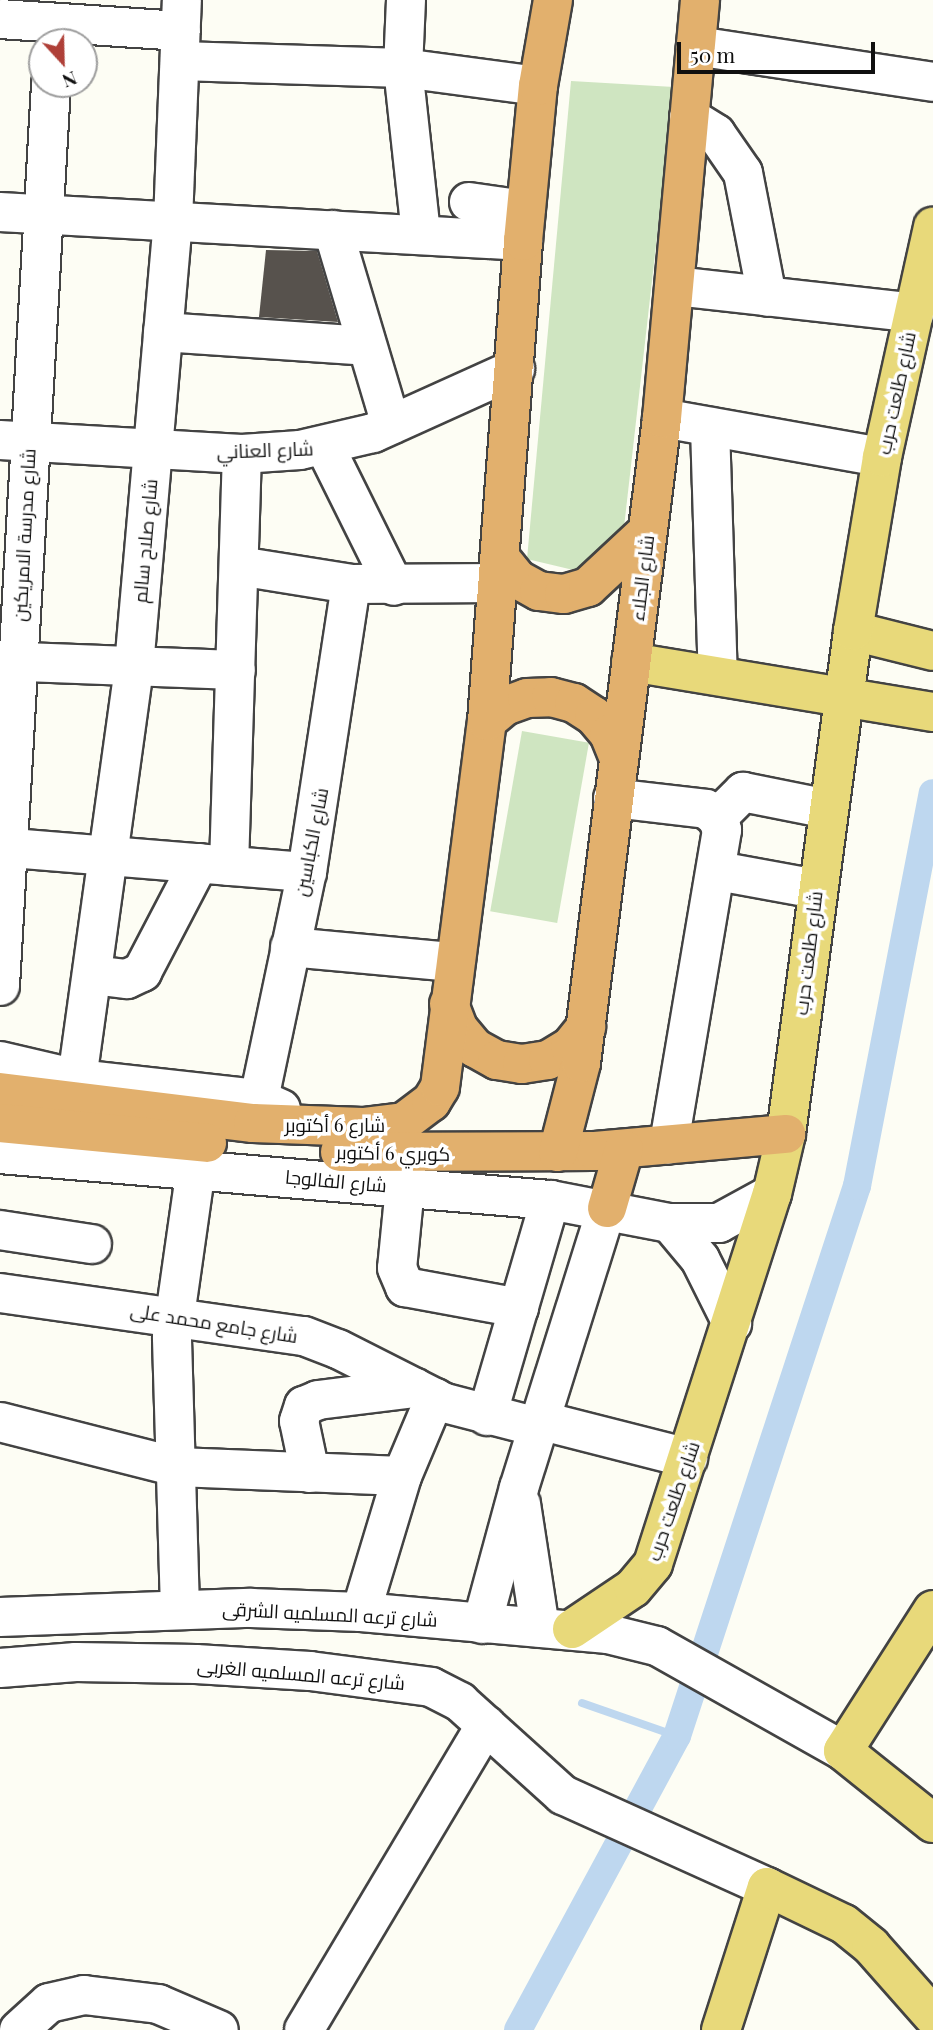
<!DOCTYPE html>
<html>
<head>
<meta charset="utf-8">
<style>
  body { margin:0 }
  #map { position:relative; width:933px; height:2030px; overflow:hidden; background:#fdfdf4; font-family:"Playfair Display",Cairo,serif }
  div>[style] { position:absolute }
  .green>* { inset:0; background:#cfe5c1; transform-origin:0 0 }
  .stream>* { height:8px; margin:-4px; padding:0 4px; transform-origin:4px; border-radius:4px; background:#bed7ef }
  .canal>* { height:28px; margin:-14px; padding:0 14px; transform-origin:14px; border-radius:14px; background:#bed7ef }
  .building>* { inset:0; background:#57524d }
  .roads { filter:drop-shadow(2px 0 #434343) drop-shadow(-2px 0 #434343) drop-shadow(0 2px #434343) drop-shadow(0 -2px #434343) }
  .minor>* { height:38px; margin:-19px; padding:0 19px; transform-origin:19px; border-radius:19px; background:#fff }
  .major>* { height:38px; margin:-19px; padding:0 19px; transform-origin:19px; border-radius:19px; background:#e8d97a }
  .highway>* { height:38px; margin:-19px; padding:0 19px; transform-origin:19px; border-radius:19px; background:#e2b06d }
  span { translate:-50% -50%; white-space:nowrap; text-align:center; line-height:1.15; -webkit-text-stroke:7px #fff; paint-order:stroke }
  .street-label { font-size:19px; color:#101010 }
  .north { position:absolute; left:28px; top:28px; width:70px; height:70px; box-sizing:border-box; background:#fff; border:2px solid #9f9f9f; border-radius:50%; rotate:158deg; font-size:19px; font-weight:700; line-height:28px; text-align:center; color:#101010 }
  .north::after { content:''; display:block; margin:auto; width:24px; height:32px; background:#af4038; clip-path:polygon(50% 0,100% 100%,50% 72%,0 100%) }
  .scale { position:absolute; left:677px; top:42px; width:198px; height:32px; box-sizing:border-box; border:4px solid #101010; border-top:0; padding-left:9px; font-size:21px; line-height:24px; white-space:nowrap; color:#101010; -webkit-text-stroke:5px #fff; paint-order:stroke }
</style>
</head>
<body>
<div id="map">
  <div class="green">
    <i style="clip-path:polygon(571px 81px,674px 87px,623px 536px,586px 573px,527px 559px)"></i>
    <i style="left:522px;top:731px;width:68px;height:183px;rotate:10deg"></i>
  </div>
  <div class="stream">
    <i style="left:582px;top:1703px;width:101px;rotate:19.2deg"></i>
  </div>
  <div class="canal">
    <i style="left:518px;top:2030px;width:334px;rotate:-61.6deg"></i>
    <i style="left:677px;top:1736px;width:579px;rotate:-71.88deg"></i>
    <i style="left:857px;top:1186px;width:400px;rotate:-79.1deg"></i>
  </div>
  <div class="building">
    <i style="clip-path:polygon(266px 250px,317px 251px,338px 322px,259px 317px)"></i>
  </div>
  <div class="roads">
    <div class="minor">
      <i style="left:406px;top:0;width:68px;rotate:92.5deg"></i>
      <i style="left:403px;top:68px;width:168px;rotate:83.8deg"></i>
      <i style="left:0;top:19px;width:181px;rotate:3.8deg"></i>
      <i style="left:696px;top:46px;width:240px;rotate:8.6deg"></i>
      <i style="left:180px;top:61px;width:223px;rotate:1.8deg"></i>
      <i style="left:403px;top:68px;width:136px;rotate:7.6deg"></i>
      <i style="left:689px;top:117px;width:32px;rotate:32deg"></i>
      <i style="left:716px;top:134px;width:47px;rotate:55.3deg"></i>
      <i style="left:743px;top:173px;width:126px;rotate:79deg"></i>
      <i style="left:469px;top:202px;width:57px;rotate:8.1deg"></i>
      <i style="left:0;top:212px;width:524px;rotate:3.17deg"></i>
      <i style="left:333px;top:230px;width:203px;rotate:73.4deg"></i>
      <i style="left:675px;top:286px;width:241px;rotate:6.4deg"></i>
      <i style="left:163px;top:332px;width:203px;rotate:3.9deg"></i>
      <i style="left:662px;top:418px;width:223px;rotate:10.1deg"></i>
      <i style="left:710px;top:427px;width:248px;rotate:88.2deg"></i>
      <i style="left:0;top:440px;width:242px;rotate:3.3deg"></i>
      <i style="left:242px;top:454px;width:58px;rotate:-3.9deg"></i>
      <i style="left:300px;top:450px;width:75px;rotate:-13.1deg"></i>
      <i style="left:373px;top:433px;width:156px;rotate:-24.3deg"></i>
      <i style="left:325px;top:447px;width:155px;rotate:63.6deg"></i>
      <i style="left:239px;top:566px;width:113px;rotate:9.1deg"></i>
      <i style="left:351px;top:584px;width:147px;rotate:-0.4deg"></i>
      <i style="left:0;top:661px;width:236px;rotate:2.2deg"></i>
      <i style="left:613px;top:798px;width:94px;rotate:6.7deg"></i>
      <i style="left:706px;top:809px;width:14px;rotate:39deg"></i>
      <i style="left:717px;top:818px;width:13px;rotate:67deg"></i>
      <i style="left:722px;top:830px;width:319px;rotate:99.6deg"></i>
      <i style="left:717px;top:818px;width:37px;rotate:-45deg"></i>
      <i style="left:743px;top:792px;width:86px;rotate:11.4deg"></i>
      <i style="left:0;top:847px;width:308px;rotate:4.7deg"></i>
      <i style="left:229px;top:866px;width:412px;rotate:-88.2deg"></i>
      <i style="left:718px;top:871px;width:100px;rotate:10.4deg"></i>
      <i style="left:290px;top:947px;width:164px;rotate:5.3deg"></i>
      <i style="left:93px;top:975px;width:34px;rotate:7deg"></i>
      <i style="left:127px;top:979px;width:17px;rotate:-25deg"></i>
      <i style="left:142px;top:972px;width:123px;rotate:-62.4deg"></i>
      <i style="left:0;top:986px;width:903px;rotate:-86.76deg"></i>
      <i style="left:0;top:1061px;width:79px;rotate:13.2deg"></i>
      <i style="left:77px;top:1079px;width:183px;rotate:6.3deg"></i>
      <i style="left:259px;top:1099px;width:24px;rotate:24deg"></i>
      <i style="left:77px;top:1079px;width:417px;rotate:-82.1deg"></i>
      <i style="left:134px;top:666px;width:447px;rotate:-85deg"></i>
      <i style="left:173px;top:221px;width:221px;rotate:-87.7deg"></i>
      <i style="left:259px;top:1099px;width:232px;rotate:-78.1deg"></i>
      <i style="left:307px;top:872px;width:291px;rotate:-81.3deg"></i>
      <i style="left:0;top:1154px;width:552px;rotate:4.78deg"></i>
      <i style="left:550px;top:1200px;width:122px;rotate:10.9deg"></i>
      <i style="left:670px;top:1223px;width:49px"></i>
      <i style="left:719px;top:1223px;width:60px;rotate:-28.7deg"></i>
      <i style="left:405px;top:1187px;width:81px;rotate:95.6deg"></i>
      <i style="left:397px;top:1268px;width:21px;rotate:67deg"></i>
      <i style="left:405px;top:1287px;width:116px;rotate:10.4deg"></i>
      <i style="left:670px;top:1223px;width:47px;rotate:50.2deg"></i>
      <i style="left:700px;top:1259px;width:72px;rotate:63.4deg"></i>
      <i style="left:0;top:1230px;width:93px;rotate:8.7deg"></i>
      <i style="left:0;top:1293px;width:307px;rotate:8.1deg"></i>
      <i style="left:304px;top:1336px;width:36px;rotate:21deg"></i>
      <i style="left:338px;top:1349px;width:120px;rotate:26.8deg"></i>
      <i style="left:445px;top:1403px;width:95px;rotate:14.6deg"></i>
      <i style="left:487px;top:1416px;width:225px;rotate:-73.7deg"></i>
      <i style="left:539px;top:1420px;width:154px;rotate:14.3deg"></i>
      <i style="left:0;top:1422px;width:183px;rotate:14.3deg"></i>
      <i style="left:177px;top:1467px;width:225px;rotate:2.3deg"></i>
      <i style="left:310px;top:1473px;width:53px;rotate:-101.9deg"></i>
      <i style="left:299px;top:1421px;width:16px;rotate:-72deg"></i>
      <i style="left:304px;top:1406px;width:15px;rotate:-23deg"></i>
      <i style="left:318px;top:1400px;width:98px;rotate:-7.1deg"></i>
      <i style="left:521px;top:1504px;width:125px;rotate:81.3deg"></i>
      <i style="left:180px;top:1609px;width:272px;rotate:-91.7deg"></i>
      <i style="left:172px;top:1337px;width:170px;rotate:-81.9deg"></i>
      <i style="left:361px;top:1612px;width:142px;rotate:-73.2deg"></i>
      <i style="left:402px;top:1476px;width:85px;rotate:-67.1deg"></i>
      <i style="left:0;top:1617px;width:251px;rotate:-2.1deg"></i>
      <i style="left:251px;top:1608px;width:110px;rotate:2.1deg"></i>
      <i style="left:361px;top:1612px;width:248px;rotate:5.1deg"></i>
      <i style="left:608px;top:1634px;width:50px;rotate:13.8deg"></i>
      <i style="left:657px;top:1646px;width:214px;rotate:29.4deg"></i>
      <i style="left:482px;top:1624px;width:141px;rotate:-74.8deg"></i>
      <i style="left:519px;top:1488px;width:294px;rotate:-72.6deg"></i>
      <i style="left:0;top:1668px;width:76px;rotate:-4.5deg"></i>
      <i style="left:76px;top:1662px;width:120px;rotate:1deg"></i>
      <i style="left:196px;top:1664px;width:114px;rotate:3.5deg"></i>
      <i style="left:310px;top:1671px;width:122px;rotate:7.5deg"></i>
      <i style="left:431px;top:1687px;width:33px;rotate:27deg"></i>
      <i style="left:460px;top:1702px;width:139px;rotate:42.1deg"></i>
      <i style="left:563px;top:1795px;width:224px;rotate:24.3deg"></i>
      <i style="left:19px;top:2030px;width:40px;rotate:-42deg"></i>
      <i style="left:49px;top:2003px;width:36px;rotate:-13deg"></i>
      <i style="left:84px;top:1995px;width:75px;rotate:6.9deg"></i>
      <i style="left:158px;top:2004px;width:66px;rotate:23.1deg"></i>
      <i style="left:304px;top:2030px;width:355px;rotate:-59.2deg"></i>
    </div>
    <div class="major">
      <i style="left:853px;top:631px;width:82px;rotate:14deg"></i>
      <i style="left:631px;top:662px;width:306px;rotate:9.4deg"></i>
      <i style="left:933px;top:1610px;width:167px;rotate:122.6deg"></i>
      <i style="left:843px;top:1751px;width:115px;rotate:38.7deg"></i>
      <i style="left:572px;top:1629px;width:73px;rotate:-33.9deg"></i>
      <i style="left:633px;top:1588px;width:31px;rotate:-50deg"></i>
      <i style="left:653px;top:1564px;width:389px;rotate:-72.2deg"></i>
      <i style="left:772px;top:1194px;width:62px;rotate:-76.9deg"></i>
      <i style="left:786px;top:1134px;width:507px;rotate:-82.41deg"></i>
      <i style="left:853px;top:631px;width:176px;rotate:-80.5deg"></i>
      <i style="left:882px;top:457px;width:236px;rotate:-77.5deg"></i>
      <i style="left:721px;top:2030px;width:150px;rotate:-72.2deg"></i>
      <i style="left:767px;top:1887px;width:85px;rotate:25.7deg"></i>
      <i style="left:844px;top:1924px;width:35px;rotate:39deg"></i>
      <i style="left:871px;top:1946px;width:94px;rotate:48.5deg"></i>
    </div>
    <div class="highway">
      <i style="left:501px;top:559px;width:26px;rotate:51deg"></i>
      <i style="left:517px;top:579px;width:25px;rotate:29deg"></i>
      <i style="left:539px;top:591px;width:25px;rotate:7deg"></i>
      <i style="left:564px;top:594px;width:25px;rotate:-16deg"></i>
      <i style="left:588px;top:587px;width:81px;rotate:-43deg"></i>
      <i style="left:487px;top:721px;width:23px;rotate:-40deg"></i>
      <i style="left:505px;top:706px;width:23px;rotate:-20deg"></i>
      <i style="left:527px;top:698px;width:24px;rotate:-2deg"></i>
      <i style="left:551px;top:697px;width:24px;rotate:15deg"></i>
      <i style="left:574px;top:703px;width:24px;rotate:33deg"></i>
      <i style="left:594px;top:716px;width:23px;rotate:50deg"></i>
      <i style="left:609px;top:734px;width:24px;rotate:68deg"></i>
      <i style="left:449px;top:1004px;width:26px;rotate:69deg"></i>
      <i style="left:458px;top:1028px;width:26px;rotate:50deg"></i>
      <i style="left:475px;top:1048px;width:25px;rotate:29deg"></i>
      <i style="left:497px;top:1060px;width:25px;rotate:9deg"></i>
      <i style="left:522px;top:1064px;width:26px;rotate:-9deg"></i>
      <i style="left:548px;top:1060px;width:26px;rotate:-31deg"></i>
      <i style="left:570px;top:1047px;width:26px;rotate:-51deg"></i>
      <i style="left:0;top:1092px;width:255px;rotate:7deg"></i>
      <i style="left:253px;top:1123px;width:110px;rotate:2.1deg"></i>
      <i style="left:363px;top:1127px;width:41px;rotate:-7deg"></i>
      <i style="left:404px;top:1122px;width:34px;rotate:-37deg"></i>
      <i style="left:431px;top:1102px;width:17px;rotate:-59deg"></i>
      <i style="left:440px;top:1087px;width:369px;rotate:-82.7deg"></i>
      <i style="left:487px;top:721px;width:481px;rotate:-85.7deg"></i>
      <i style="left:523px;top:241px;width:156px;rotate:-84.5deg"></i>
      <i style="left:538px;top:86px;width:87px;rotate:-80.1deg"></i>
      <i style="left:0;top:1123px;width:208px;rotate:5.5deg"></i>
      <i style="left:340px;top:1152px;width:255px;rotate:-0.2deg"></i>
      <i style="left:595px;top:1151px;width:192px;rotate:-5.1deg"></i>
      <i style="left:558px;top:1152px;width:92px;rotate:-75.5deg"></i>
      <i style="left:581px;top:1063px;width:650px;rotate:-82.84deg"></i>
      <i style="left:662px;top:418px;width:420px;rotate:-84.8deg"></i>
      <i style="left:607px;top:1208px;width:61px;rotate:-73.9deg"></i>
    </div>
  </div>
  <div class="street-label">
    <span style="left:896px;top:393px;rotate:-78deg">شارع طلعت حرب</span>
    <span style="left:265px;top:450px;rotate:-2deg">شارع العناني</span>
    <span style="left:24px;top:535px;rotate:-87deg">شارع مدرسة الامريكين</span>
    <span style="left:145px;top:541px;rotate:-85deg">شارع صلاح سالم</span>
    <span style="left:642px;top:578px;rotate:-83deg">شارع الجلاء</span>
    <span style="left:311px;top:842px;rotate:-79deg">شارع الكباسين</span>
    <span style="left:808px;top:953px;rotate:-83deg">شارع طلعت حرب</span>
    <span style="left:335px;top:1125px">شارع 6 أكتوبر</span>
    <span style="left:393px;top:1153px;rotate:1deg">كوبري 6 أكتوبر</span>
    <span style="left:336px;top:1181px;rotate:5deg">شارع الفالوجا</span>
    <span style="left:214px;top:1323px;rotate:9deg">شارع جامع محمد على</span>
    <span style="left:673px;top:1501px;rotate:-71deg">شارع طلعت حرب</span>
    <span style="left:330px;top:1614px;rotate:3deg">شارع ترعه المسلميه الشرقى</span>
    <span style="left:301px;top:1674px;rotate:5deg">شارع ترعه المسلميه الغربى</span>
  </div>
  <div class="north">N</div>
  <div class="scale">50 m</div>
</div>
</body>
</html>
